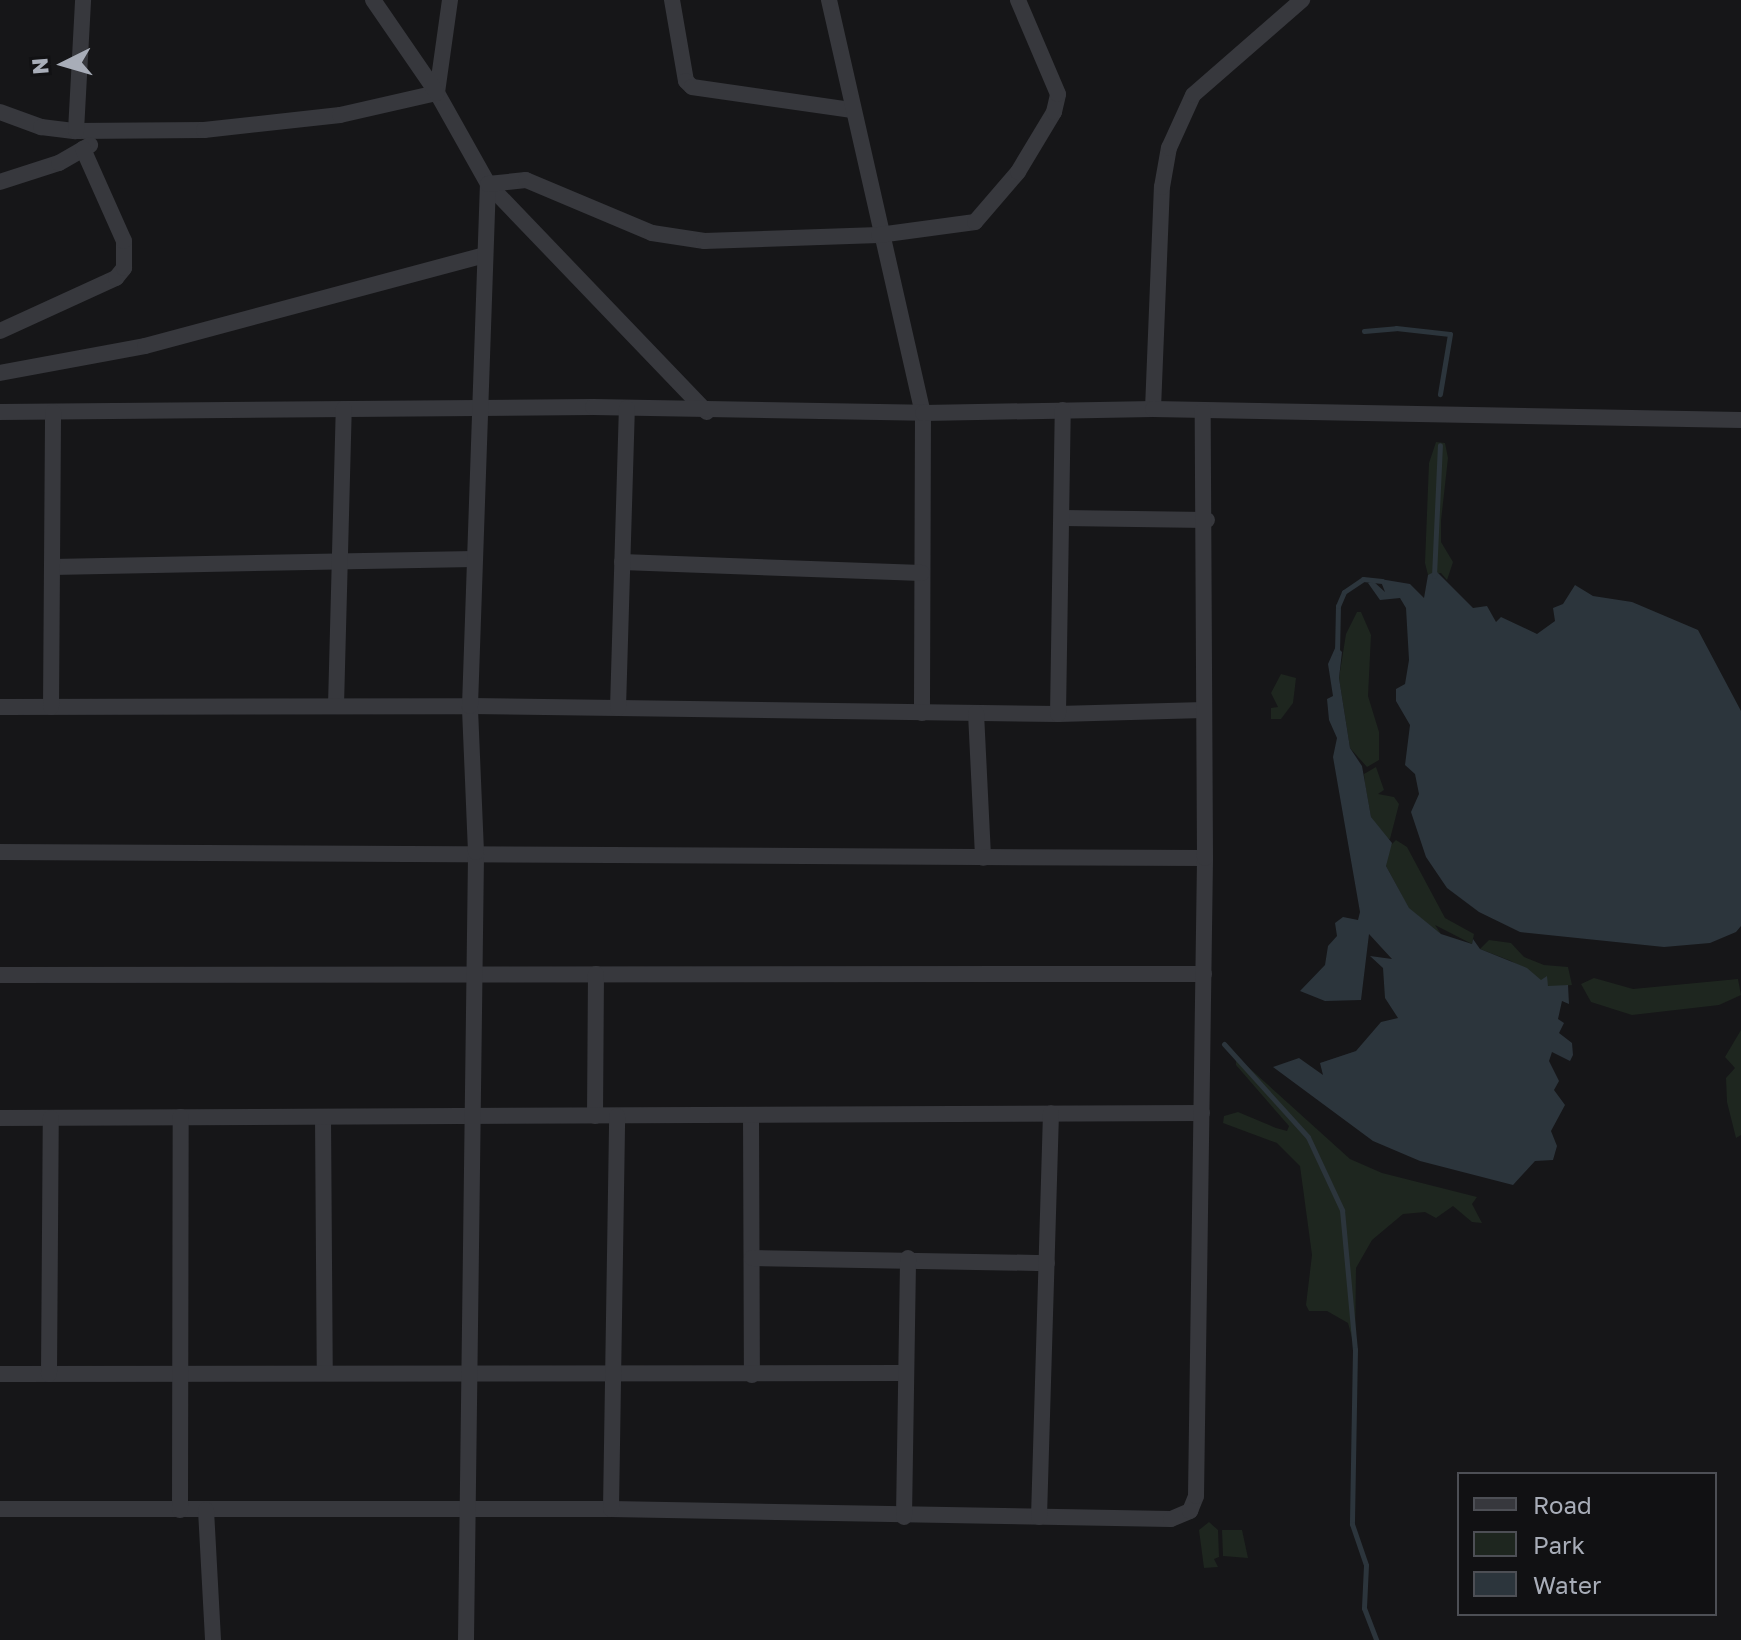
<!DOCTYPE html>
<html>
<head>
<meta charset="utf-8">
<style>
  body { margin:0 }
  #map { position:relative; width:1741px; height:1640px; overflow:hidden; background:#161618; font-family:"Golos Text",sans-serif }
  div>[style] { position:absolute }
  .green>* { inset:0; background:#1e261f }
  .water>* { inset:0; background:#2c353c }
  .stream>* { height:5px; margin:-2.5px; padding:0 2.5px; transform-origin:2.5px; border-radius:2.5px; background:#2c353c }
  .minor>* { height:16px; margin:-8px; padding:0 8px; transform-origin:8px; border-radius:8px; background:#37383d }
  span { translate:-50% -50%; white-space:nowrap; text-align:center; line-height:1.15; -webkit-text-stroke:7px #111113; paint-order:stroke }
  .legend { position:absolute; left:1457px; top:1472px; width:260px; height:144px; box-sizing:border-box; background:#111113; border:2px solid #4d4f55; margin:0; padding:10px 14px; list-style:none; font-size:24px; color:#a8adb8 }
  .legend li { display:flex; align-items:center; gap:16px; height:40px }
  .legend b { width:40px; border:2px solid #4d4f55 }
  .north { position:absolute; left:24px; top:24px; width:80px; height:80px; -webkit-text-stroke:6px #111113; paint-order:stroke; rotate:265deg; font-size:22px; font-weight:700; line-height:32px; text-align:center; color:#a8adb8 }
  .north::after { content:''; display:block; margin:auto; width:28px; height:36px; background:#a8adb8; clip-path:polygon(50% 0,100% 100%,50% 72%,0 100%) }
</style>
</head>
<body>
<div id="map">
  <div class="green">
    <i style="clip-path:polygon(1436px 442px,1445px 443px,1448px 458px,1441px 521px,1441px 542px,1453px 562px,1447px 580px,1441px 573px,1428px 575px,1425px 563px,1429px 463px)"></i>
    <i style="clip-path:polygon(1357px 612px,1361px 612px,1371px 635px,1368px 696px,1379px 732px,1379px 760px,1367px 767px,1350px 748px,1339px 678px,1346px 634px)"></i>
    <i style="clip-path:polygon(1281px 674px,1296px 678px,1293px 703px,1281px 719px,1271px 719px,1271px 708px,1278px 707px,1271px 693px)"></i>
    <i style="clip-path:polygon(1376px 767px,1384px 790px,1378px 794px,1394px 797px,1399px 804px,1390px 839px,1383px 838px,1371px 817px,1365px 784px,1364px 774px)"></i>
    <i style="clip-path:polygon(1396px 840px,1407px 847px,1445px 918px,1474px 934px,1472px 944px,1435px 925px,1441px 934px,1409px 909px,1386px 866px,1387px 849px)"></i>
    <i style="clip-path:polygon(1489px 940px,1511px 943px,1524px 957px,1544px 965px,1568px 967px,1572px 985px,1550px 987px,1511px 961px,1480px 949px)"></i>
    <i style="clip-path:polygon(1594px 978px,1633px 989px,1738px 979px,1741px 995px,1719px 1005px,1632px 1015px,1591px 1002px,1581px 984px)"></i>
    <i style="clip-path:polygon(1741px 1030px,1741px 1135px,1736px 1138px,1727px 1102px,1726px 1078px,1735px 1068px,1725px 1057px)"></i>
    <i style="clip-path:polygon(1236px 1056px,1350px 1159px,1382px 1173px,1477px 1197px,1472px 1204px,1482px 1223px,1472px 1222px,1453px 1206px,1436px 1218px,1425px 1212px,1403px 1214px,1372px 1240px,1356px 1268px,1355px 1349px,1348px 1323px,1327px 1311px,1309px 1311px,1306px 1305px,1312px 1255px,1300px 1166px,1277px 1143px,1223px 1123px,1224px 1116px,1238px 1112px,1276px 1128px,1287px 1131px,1289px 1126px,1236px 1065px)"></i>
    <i style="clip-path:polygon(1209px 1522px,1218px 1530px,1219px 1557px,1214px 1559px,1218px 1567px,1204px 1568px,1199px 1530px)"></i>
    <i style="clip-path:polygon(1222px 1530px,1242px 1530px,1248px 1558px,1223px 1556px)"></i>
  </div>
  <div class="water">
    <i style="clip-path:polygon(1436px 571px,1473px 608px,1487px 606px,1496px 622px,1501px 617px,1537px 634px,1555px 621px,1553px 608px,1563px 604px,1575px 585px,1593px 596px,1632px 602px,1698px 630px,1741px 711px,1741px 926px,1736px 932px,1710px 943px,1664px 947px,1520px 932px,1479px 912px,1447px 888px,1426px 857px,1411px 812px,1419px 794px,1415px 774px,1405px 765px,1410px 725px,1396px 701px,1396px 689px,1405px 684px,1409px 660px,1406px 608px,1400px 598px,1380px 600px,1368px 583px,1373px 581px,1385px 592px,1380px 579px,1410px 584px,1424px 598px,1428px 575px)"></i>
    <i style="clip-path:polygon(1336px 646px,1342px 652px,1339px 678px,1350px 748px,1362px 766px,1371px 817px,1392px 843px,1386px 866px,1409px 908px,1441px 934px,1472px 944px,1473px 939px,1480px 949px,1527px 968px,1541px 980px,1547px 976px,1548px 986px,1568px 985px,1569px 1004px,1562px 1001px,1558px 1019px,1564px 1023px,1559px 1033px,1572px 1043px,1573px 1055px,1570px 1061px,1552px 1052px,1549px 1061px,1559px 1081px,1554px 1090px,1565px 1105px,1551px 1131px,1557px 1146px,1553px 1160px,1535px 1161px,1513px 1185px,1420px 1161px,1373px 1141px,1273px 1067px,1299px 1058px,1323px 1075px,1320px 1063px,1356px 1051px,1381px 1022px,1398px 1018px,1385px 998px,1383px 968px,1370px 956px,1392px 959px,1369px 934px,1361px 1000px,1325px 1001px,1300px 991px,1325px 965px,1328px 946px,1337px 936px,1335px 923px,1343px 917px,1358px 920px,1360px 912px,1333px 757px,1337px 738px,1329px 720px,1327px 699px,1333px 696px,1328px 664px)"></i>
  </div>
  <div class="stream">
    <i style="left:1364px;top:331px;width:32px;rotate:-5deg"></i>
    <i style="left:1396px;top:328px;width:54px;rotate:6.3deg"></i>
    <i style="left:1450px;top:334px;width:61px;rotate:99.5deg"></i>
    <i style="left:1434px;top:576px;width:131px;rotate:-87.4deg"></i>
    <i style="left:1337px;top:653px;width:47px;rotate:-88.8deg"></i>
    <i style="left:1338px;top:606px;width:15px;rotate:-67deg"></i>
    <i style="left:1344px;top:592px;width:23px;rotate:-34deg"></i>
    <i style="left:1363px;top:579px;width:19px;rotate:6deg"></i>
    <i style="left:1224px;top:1044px;width:125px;rotate:47.9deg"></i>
    <i style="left:1308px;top:1137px;width:81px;rotate:65deg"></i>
    <i style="left:1342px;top:1210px;width:140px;rotate:84.7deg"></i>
    <i style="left:1355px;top:1349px;width:175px;rotate:91deg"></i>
    <i style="left:1352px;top:1524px;width:43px;rotate:71.1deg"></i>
    <i style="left:1366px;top:1565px;width:43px;rotate:92.7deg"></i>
    <i style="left:1364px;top:1608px;width:34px;rotate:69deg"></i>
  </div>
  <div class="minor">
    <i style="left:450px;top:0;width:94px;rotate:98deg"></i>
    <i style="left:437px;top:93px;width:104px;rotate:60.7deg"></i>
    <i style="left:488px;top:184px;width:316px;rotate:46.2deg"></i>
    <i style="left:672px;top:0;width:82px;rotate:80.2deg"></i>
    <i style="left:686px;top:81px;width:8px;rotate:45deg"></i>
    <i style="left:692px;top:87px;width:162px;rotate:8.2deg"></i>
    <i style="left:829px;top:0;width:424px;rotate:77.2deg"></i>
    <i style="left:923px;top:413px;width:300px;rotate:90.2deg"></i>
    <i style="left:0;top:112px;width:44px;rotate:20.1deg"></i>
    <i style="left:41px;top:127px;width:35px;rotate:7deg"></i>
    <i style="left:76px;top:131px;width:128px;rotate:-0.4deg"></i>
    <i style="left:204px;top:130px;width:137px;rotate:-6.3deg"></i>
    <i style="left:340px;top:115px;width:99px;rotate:-12.8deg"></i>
    <i style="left:437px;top:93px;width:113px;rotate:-124.5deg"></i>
    <i style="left:76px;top:131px;width:131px;rotate:-86.9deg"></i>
    <i style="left:0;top:182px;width:62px;rotate:-17.9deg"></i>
    <i style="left:59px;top:163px;width:36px;rotate:-30deg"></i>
    <i style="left:0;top:331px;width:128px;rotate:-24.6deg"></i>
    <i style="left:116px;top:278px;width:13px;rotate:-51deg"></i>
    <i style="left:124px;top:268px;width:27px;rotate:-90deg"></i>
    <i style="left:124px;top:241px;width:101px;rotate:-114deg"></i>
    <i style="left:0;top:373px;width:147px;rotate:-10.5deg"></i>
    <i style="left:145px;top:346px;width:351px;rotate:-15deg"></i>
    <i style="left:1153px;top:409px;width:222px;rotate:-87.7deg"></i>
    <i style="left:1162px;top:187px;width:40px;rotate:-80deg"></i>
    <i style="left:1169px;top:148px;width:58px;rotate:-65.6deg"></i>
    <i style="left:1193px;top:95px;width:145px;rotate:-41.1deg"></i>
    <i style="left:0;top:412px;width:593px;rotate:-0.48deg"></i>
    <i style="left:593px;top:407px;width:330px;rotate:1deg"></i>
    <i style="left:923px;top:413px;width:230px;rotate:-1deg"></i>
    <i style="left:1153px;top:409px;width:588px;rotate:1.07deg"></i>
    <i style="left:1063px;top:518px;width:144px;rotate:0.8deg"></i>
    <i style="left:622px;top:562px;width:300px;rotate:2.1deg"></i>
    <i style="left:52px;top:567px;width:422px;rotate:-1.1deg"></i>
    <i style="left:336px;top:706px;width:297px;rotate:-88.5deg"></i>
    <i style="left:0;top:707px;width:470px;rotate:-0.1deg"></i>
    <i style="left:470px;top:706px;width:588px;rotate:0.78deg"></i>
    <i style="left:1058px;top:714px;width:146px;rotate:-1.6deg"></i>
    <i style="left:51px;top:707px;width:295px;rotate:-89.6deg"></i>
    <i style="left:618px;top:708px;width:300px;rotate:-88.3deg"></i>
    <i style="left:976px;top:713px;width:145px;rotate:87.2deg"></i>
    <i style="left:1058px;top:714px;width:304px;rotate:-89.1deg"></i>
    <i style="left:0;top:852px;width:1205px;rotate:0.29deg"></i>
    <i style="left:0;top:975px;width:1204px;rotate:-0.05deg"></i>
    <i style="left:751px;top:1115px;width:260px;rotate:89.8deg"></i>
    <i style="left:595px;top:1116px;width:142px;rotate:-89.6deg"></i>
    <i style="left:323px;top:1117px;width:255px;rotate:89.6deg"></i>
    <i style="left:0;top:1118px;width:1202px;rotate:-0.24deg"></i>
    <i style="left:752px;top:1258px;width:295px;rotate:1deg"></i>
    <i style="left:0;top:1374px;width:904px;rotate:-0.06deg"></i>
    <i style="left:49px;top:1374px;width:256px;rotate:-89.6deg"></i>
    <i style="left:0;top:1509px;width:611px"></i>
    <i style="left:611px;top:1509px;width:560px;rotate:1.02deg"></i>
    <i style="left:1171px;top:1519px;width:21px;rotate:-23deg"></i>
    <i style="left:1190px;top:1511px;width:16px;rotate:-68deg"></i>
    <i style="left:1196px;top:1496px;width:638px;rotate:-89.19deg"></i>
    <i style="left:1205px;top:858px;width:447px;rotate:-90.3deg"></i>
    <i style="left:611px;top:1509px;width:393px;rotate:-89.1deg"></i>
    <i style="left:180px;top:1510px;width:393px;rotate:-89.9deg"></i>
    <i style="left:206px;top:1510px;width:130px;rotate:86.9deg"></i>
    <i style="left:904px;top:1517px;width:259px;rotate:-89.1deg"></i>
    <i style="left:1039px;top:1517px;width:404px;rotate:-88.3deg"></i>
    <i style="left:466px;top:1640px;width:788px;rotate:-89.27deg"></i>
    <i style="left:476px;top:852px;width:146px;rotate:-92.4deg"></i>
    <i style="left:470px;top:706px;width:522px;rotate:-88.03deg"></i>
    <i style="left:488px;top:184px;width:38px;rotate:-6deg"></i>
    <i style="left:526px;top:180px;width:137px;rotate:22.8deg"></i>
    <i style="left:652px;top:233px;width:53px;rotate:8.7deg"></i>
    <i style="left:704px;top:241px;width:175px;rotate:-2deg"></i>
    <i style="left:879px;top:235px;width:97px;rotate:-7.7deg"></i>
    <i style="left:975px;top:222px;width:66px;rotate:-49.3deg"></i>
    <i style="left:1018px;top:172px;width:70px;rotate:-59deg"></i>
    <i style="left:1054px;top:112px;width:18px;rotate:-77deg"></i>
    <i style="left:1058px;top:94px;width:102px;rotate:-113.1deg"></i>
  </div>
  <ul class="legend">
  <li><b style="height:10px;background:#37383d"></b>Road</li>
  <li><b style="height:22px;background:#1e261f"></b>Park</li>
  <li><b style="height:22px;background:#2c353c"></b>Water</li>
  </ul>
  <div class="north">N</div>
</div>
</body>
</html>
